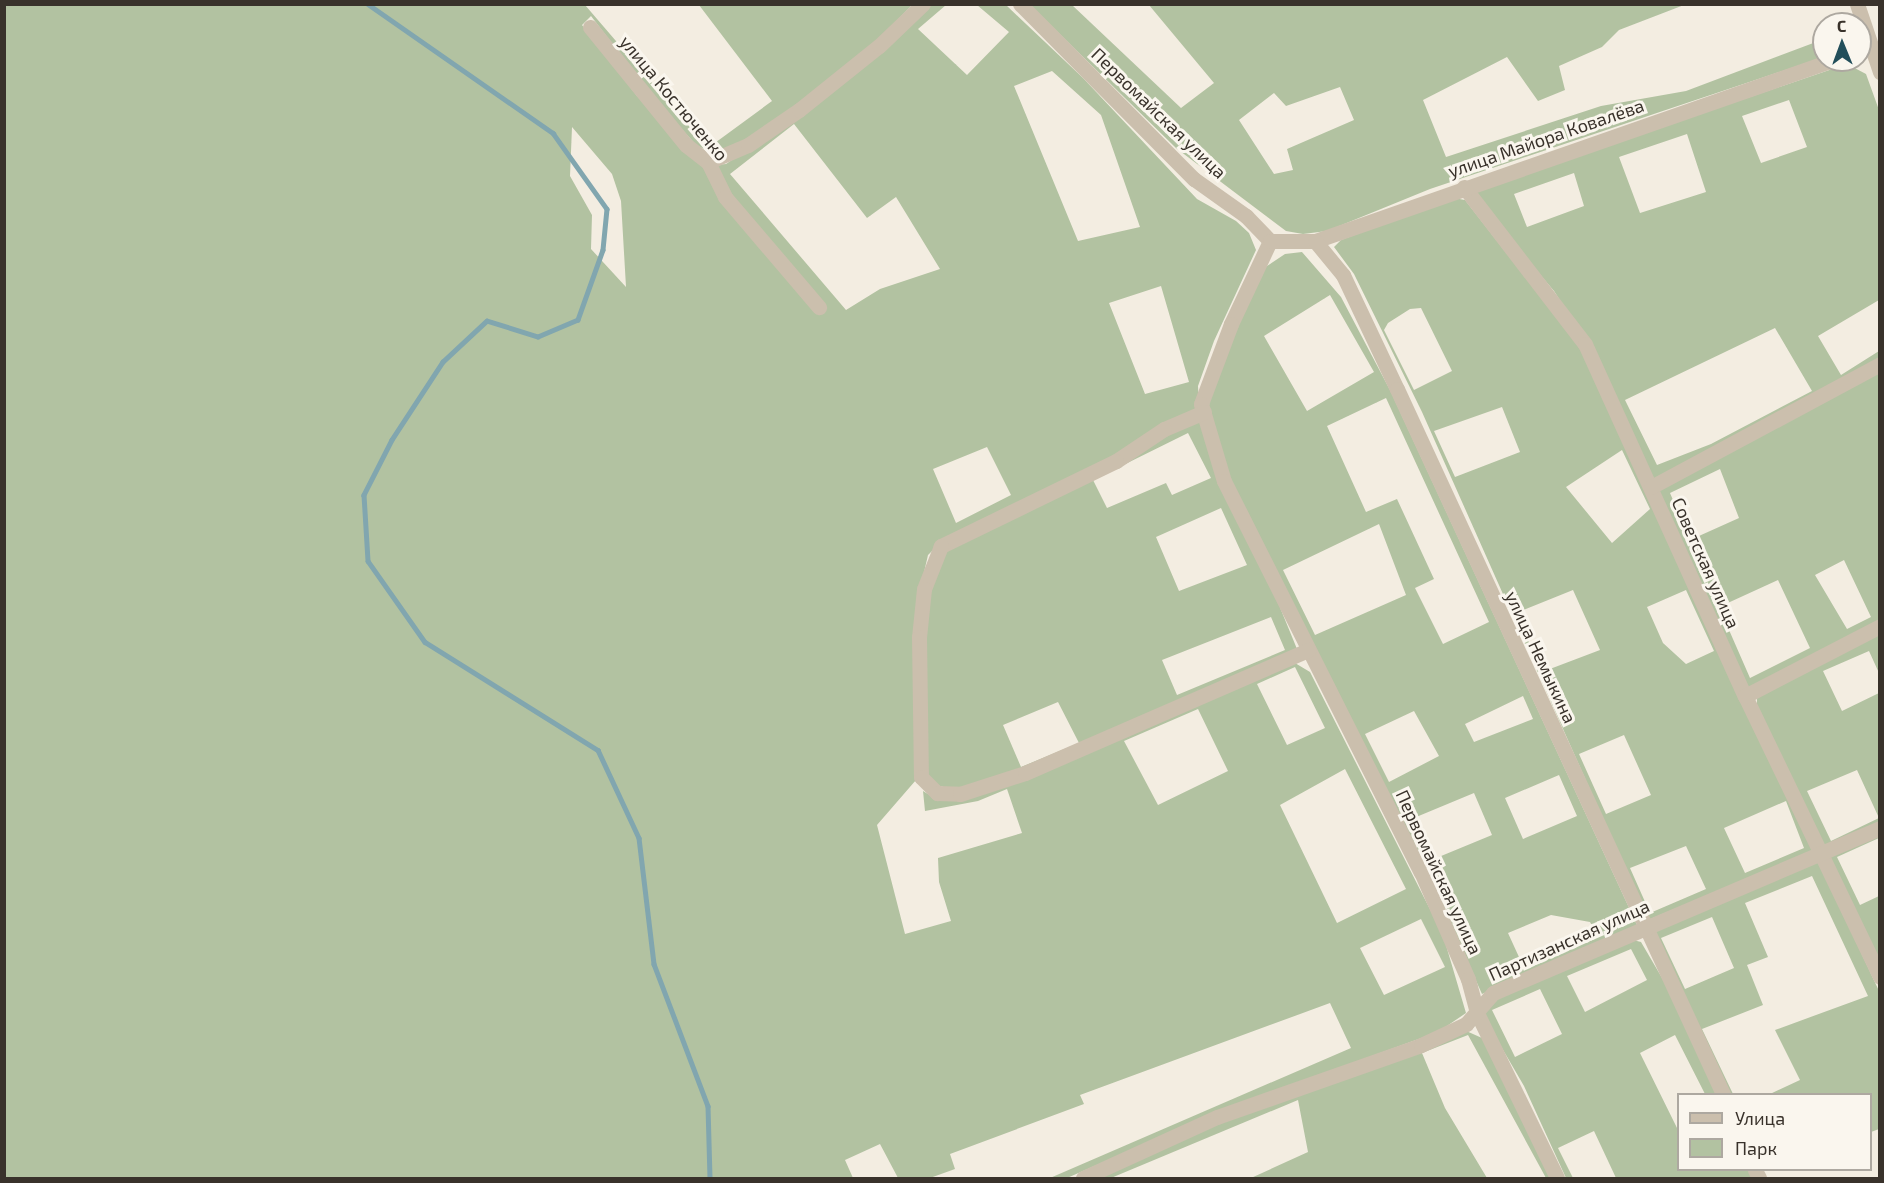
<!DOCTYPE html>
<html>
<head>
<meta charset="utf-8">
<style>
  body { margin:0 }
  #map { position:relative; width:1884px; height:1183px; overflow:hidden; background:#f3ede1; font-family:"Exo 2",sans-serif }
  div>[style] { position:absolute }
  .green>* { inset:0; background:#b2c2a1 }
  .stream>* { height:4.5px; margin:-2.25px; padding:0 2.25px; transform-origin:2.25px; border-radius:2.25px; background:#81a6af }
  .minor>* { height:15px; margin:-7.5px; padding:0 7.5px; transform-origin:7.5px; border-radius:7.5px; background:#cbbfad }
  span { translate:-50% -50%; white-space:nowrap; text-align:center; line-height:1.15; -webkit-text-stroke:6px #faf6ee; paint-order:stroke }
  .street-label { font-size:18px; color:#39322b }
  .frame { position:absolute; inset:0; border:6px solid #39322b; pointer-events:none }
  .legend { position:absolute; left:1677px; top:1093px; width:195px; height:78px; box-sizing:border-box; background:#faf6ee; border:2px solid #ada8a0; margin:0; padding:8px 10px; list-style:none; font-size:18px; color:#39322b }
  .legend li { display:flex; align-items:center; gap:12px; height:30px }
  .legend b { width:30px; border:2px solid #ada8a0 }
  .north { position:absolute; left:1812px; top:12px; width:60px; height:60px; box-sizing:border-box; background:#faf6ee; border:2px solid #ada8a0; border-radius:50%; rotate:359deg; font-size:16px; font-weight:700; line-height:24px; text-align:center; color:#39322b }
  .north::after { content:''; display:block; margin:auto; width:21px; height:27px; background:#224e5a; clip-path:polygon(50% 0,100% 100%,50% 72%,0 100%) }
</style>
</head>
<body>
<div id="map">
  <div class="green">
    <i style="clip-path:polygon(evenodd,5px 5px,585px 5px,708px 148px,772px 101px,699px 5px,912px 5px,873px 45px,784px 114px,746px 140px,722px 150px,708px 151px,696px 145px,654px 98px,591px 16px,582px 25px,637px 96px,704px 166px,726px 164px,820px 100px,931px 5px,946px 5px,918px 29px,967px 75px,1009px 32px,977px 5px,1006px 5px,1083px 78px,1197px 199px,1236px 221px,1249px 233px,1256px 250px,1214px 341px,1198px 386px,1199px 407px,1115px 458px,940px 543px,928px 555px,922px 581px,916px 780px,877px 825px,905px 934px,951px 921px,939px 882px,938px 858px,1022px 833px,1007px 789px,978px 801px,925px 811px,923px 791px,936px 799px,959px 798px,1295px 663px,1310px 672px,1443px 935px,1466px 1013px,1438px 1032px,1223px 1110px,1067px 1178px,1050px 1178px,1351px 1048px,1330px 1003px,1080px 1095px,1084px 1104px,950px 1154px,955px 1169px,930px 1178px,898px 1178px,880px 1144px,845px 1160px,853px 1178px,5px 1178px,5px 5px,1052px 71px,1101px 115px,1140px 227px,1078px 241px,1014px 86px,1052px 71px,5px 5px,794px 124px,867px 218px,896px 197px,940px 269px,880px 289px,846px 310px,730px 174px,794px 124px,5px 5px,572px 127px,612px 174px,621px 201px,626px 287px,591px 249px,592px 215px,570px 176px,572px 127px,5px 5px,1161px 286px,1189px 382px,1145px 394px,1109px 303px,1161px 286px,5px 5px,987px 447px,1011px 495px,956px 523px,933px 469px,987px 447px,5px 5px,1295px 667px,1325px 728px,1287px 745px,1257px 684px,1295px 667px,5px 5px,1198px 709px,1228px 771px,1158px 805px,1124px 741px,1198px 709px,5px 5px,1345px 769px,1406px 889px,1337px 923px,1280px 805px,1345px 769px,5px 5px,1421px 919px,1445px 967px,1384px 995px,1360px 948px,1421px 919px)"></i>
    <i style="clip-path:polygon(evenodd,1030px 5px,1072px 5px,1181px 108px,1214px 83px,1149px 5px,1684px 5px,1619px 30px,1602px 47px,1559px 66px,1565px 90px,1538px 101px,1507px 57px,1423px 100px,1446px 157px,1601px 106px,1686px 91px,1824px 39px,1824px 57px,1430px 189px,1327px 231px,1303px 234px,1286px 231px,1176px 148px,1030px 5px,1340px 87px,1354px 120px,1287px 149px,1293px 170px,1274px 174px,1239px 120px,1274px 93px,1286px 106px,1340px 87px)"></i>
    <i style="clip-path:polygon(evenodd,1847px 64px,1866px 74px,1879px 110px,1879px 300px,1818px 336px,1841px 375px,1879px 351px,1879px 360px,1653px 481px,1587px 342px,1554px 291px,1473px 195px,1482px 188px,1847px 64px,1789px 100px,1807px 147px,1761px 163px,1742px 116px,1789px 100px,1847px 64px,1687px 134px,1706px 192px,1640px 213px,1619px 157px,1687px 134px,1847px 64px,1574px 173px,1584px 206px,1527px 227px,1514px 194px,1574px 173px,1847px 64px,1775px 328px,1812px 391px,1711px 444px,1657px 465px,1625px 400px,1775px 328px)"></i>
    <i style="clip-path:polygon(evenodd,1454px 198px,1465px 200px,1583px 351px,1815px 851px,1648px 920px,1422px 412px,1354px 274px,1334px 247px,1341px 240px,1454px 198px,1421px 308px,1452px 371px,1414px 390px,1384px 330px,1388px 323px,1410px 309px,1421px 308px,1454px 198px,1502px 407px,1520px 452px,1455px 477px,1434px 431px,1502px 407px,1454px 198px,1622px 450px,1650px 509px,1612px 543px,1566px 487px,1622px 450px,1454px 198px,1573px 590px,1600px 650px,1542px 672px,1516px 613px,1573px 590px,1454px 198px,1686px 590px,1714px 651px,1686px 664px,1663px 643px,1647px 607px,1686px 590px,1454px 198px,1624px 735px,1651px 795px,1606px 814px,1579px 754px,1624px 735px,1454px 198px,1786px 801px,1804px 848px,1745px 873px,1724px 828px,1786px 801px,1454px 198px,1686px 846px,1706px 889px,1650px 913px,1630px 868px,1686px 846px)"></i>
    <i style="clip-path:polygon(evenodd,1302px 252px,1341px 297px,1391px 392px,1637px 925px,1482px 994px,1425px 868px,1304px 636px,1218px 452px,1208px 416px,1210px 395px,1244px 305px,1264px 268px,1285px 254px,1302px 252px,1330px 295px,1374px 372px,1307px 411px,1264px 336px,1330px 295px,1302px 252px,1386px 398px,1489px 622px,1443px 644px,1415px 588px,1434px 579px,1397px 499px,1366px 512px,1327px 426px,1386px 398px,1302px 252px,1379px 524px,1406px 595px,1315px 635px,1283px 570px,1379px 524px,1302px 252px,1523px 696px,1533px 719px,1474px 742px,1465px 724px,1523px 696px,1302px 252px,1414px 711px,1439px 756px,1389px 782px,1365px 734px,1414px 711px,1302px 252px,1559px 775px,1577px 816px,1523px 839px,1505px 798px,1559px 775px,1302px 252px,1474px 793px,1492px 835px,1429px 861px,1409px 820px,1474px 793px,1302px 252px,1551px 915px,1590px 922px,1597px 935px,1524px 968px,1508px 933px,1551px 915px)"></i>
    <i style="clip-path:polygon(evenodd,1879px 368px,1879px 623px,1748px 691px,1657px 488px,1879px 368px,1720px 469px,1739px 518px,1690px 540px,1670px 493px,1720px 469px,1879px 368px,1844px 560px,1871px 617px,1847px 629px,1815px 575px,1844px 560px,1879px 368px,1778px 580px,1810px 648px,1750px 678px,1719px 607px,1778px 580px)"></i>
    <i style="clip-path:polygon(evenodd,1202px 417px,1297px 649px,1061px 755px,957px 791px,930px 783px,925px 768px,921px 636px,932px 573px,940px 555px,1168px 430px,1202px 417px,1188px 433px,1211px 478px,1172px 495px,1166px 483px,1107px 508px,1093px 480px,1188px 433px,1202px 417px,1221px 508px,1247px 565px,1179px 591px,1156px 537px,1221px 508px,1202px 417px,1271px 617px,1285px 650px,1177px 695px,1162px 660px,1271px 617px,1202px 417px,1058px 702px,1079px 743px,1021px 767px,1003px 725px,1058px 702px)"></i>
    <i style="clip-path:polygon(1879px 629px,1879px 673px,1869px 651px,1823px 671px,1842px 711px,1879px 693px,1879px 818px,1857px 770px,1807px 791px,1831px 841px,1879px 818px,1879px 823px,1824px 849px,1757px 709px,1757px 697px)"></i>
    <i style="clip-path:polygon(1879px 831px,1879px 838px,1837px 857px,1860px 905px,1879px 896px,1879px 966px,1827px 855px)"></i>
    <i style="clip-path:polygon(evenodd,1818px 860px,1879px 991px,1879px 1129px,1871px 1132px,1870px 1094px,1770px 1094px,1800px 1080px,1775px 1030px,1868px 996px,1812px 876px,1745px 903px,1768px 957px,1747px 965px,1763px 1005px,1702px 1029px,1733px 1094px,1725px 1094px,1650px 928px,1818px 860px,1712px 917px,1734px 968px,1685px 989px,1661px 938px,1712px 917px)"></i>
    <i style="clip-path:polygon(evenodd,1633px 940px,1641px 942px,1665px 983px,1716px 1094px,1705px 1094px,1675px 1035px,1640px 1053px,1678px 1130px,1678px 1170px,1750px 1170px,1754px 1178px,1616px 1178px,1594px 1131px,1558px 1148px,1573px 1178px,1566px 1178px,1524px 1086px,1485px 1019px,1484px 1011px,1489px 1002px,1633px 940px,1631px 949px,1647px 980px,1585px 1012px,1567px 976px,1631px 949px,1633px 940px,1540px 989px,1562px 1034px,1515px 1057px,1492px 1010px,1540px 989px)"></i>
    <i style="clip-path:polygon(1464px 1030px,1482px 1038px,1554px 1178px,1546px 1178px,1468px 1035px,1422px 1053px,1445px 1108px,1487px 1178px,1251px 1178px,1308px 1152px,1298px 1100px,1111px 1178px,1099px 1178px,1232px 1116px)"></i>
  </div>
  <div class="stream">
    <i style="left:368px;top:4px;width:226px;rotate:34.9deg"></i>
    <i style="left:553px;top:133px;width:93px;rotate:54.6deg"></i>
    <i style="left:607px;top:209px;width:41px;rotate:95.6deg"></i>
    <i style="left:603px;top:250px;width:74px;rotate:109.7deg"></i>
    <i style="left:578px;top:320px;width:43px;rotate:157deg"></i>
    <i style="left:538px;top:337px;width:53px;rotate:-162.6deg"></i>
    <i style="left:487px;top:321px;width:60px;rotate:137deg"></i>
    <i style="left:443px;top:362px;width:93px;rotate:123.2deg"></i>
    <i style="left:392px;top:440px;width:62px;rotate:117deg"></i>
    <i style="left:364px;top:495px;width:66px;rotate:86.5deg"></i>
    <i style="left:368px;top:561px;width:99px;rotate:54.9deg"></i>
    <i style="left:425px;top:642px;width:204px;rotate:32deg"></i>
    <i style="left:598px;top:750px;width:97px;rotate:65deg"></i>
    <i style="left:639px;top:838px;width:127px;rotate:83.2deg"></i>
    <i style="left:654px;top:964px;width:152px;rotate:69.2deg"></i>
    <i style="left:708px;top:1106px;width:72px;rotate:88.4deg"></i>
  </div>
  <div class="minor">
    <i style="left:1020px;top:4px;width:247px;rotate:45.2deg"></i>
    <i style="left:1194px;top:179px;width:64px;rotate:35.4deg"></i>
    <i style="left:1246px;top:216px;width:35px;rotate:46deg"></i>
    <i style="left:1270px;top:241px;width:92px;rotate:115.2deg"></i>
    <i style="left:1231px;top:324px;width:85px;rotate:110.6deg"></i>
    <i style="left:1201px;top:404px;width:80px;rotate:73.4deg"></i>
    <i style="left:1224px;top:481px;width:438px;rotate:63.3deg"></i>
    <i style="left:1421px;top:872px;width:117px;rotate:66.3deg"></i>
    <i style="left:1468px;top:979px;width:35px;rotate:75deg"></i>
    <i style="left:1477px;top:1013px;width:183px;rotate:64.1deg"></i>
    <i style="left:1857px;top:4px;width:72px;rotate:71.3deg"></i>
    <i style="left:590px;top:27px;width:152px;rotate:50.9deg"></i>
    <i style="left:686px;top:145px;width:28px;rotate:38deg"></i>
    <i style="left:708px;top:162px;width:39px;rotate:64deg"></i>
    <i style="left:725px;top:197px;width:145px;rotate:49.5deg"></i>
    <i style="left:708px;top:162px;width:43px;rotate:-23deg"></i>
    <i style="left:748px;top:145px;width:62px;rotate:-34.5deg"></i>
    <i style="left:799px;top:110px;width:102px;rotate:-38.7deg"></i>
    <i style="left:879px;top:46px;width:61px;rotate:-43.7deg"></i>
    <i style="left:1464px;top:187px;width:198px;rotate:52.4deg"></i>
    <i style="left:1585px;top:344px;width:387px;rotate:65.6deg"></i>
    <i style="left:1745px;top:696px;width:312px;rotate:64.3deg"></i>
    <i style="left:1270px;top:241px;width:45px"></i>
    <i style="left:1315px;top:241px;width:549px;rotate:-19.26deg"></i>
    <i style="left:1315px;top:241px;width:44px;rotate:50.5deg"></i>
    <i style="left:1343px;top:275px;width:126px;rotate:64.7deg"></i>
    <i style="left:1397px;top:389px;width:777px;rotate:65.18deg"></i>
    <i style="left:1204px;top:412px;width:43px;rotate:157deg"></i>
    <i style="left:1164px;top:429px;width:58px;rotate:146.3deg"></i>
    <i style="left:1116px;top:461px;width:195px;rotate:154.1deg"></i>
    <i style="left:941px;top:546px;width:46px;rotate:111.6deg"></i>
    <i style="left:924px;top:589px;width:48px;rotate:95.9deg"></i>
    <i style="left:919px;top:637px;width:140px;rotate:89.2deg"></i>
    <i style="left:921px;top:777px;width:23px;rotate:45deg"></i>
    <i style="left:937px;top:793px;width:23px;rotate:2deg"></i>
    <i style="left:960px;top:794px;width:68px;rotate:-17.9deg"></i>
    <i style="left:1025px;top:773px;width:309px;rotate:-23.5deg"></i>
    <i style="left:1651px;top:487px;width:260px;rotate:-28.2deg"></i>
    <i style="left:1745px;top:696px;width:152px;rotate:-27.4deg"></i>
    <i style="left:1755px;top:1170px;width:9px;rotate:63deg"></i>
    <i style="left:1083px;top:1178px;width:147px;rotate:-24.5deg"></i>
    <i style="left:1217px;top:1117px;width:216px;rotate:-19.4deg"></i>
    <i style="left:1421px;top:1045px;width:50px;rotate:-25deg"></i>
    <i style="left:1466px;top:1024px;width:41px;rotate:-48.9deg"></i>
    <i style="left:1493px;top:993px;width:421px;rotate:-23.1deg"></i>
  </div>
  <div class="street-label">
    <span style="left:674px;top:98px;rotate:50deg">улица Костюченко</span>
    <span style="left:1159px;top:113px;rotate:44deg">Первомайская улица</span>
    <span style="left:1546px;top:138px;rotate:-19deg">улица Майора Ковалёва</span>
    <span style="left:1706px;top:563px;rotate:66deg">Советская улица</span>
    <span style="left:1541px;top:657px;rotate:65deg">улица Немыкина</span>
    <span style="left:1439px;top:872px;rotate:65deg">Первомайская улица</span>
    <span style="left:1569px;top:940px;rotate:-24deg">Партизанская улица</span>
  </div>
  <div class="frame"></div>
  <ul class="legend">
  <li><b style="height:8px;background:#cbbfad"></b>Улица</li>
  <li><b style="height:16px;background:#b2c2a1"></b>Парк</li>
  </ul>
  <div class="north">С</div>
</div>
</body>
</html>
